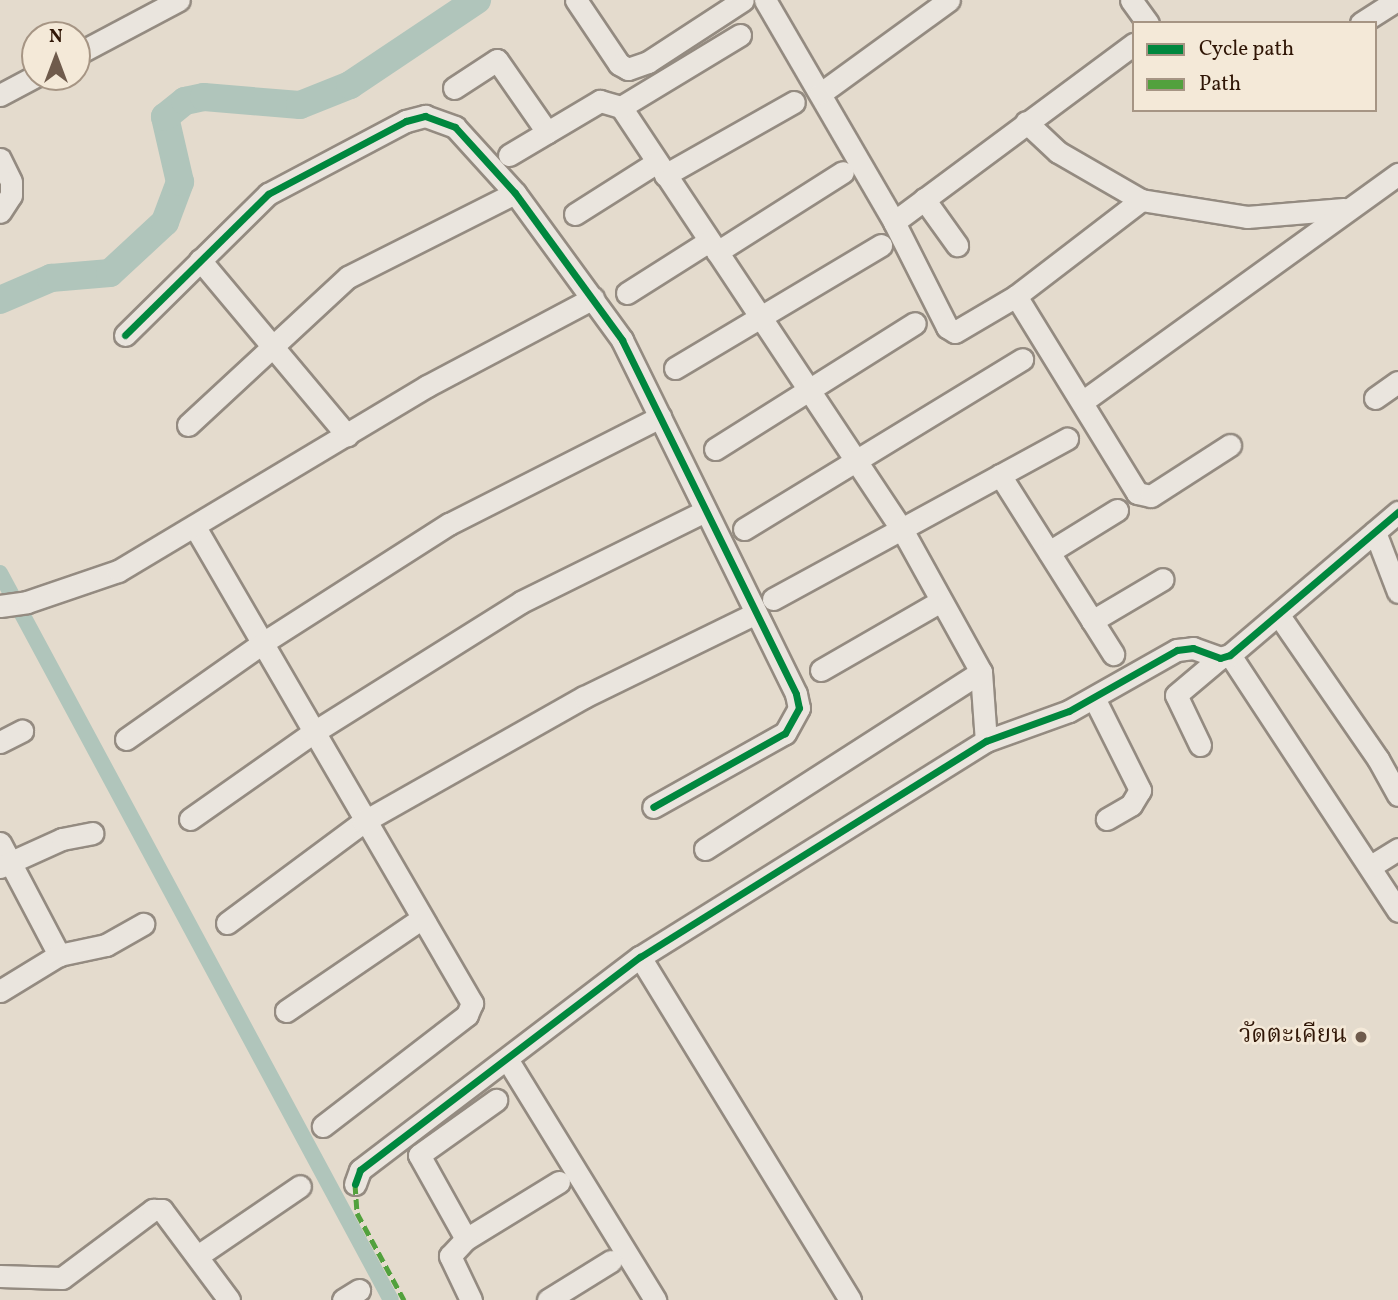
<!DOCTYPE html>
<html>
<head>
<meta charset="utf-8">
<style>
  body { margin:0 }
  #map { position:relative; width:1398px; height:1300px; overflow:hidden; background:#e4dbcd; font-family:Vollkorn,"Noto Serif Thai",serif }
  div>[style] { position:absolute }
  .canal>* { height:16px; margin:-8px; padding:0 8px; transform-origin:8px; border-radius:8px; background:#b0c5bb }
  .river>* { height:28px; margin:-14px; padding:0 14px; transform-origin:14px; border-radius:14px; background:#b0c5bb }
  .roads { filter:drop-shadow(2px 0 #948b81) drop-shadow(-2px 0 #948b81) drop-shadow(0 2px #948b81) drop-shadow(0 -2px #948b81) }
  .minor>* { height:21px; margin:-10.5px; padding:0 10.5px; transform-origin:10.5px; border-radius:10.5px; background:#eae5de }
  .quiet>* { height:5px; margin-top:-2.5px; transform-origin:0; background:repeating-linear-gradient(90deg,#52a13d 0 10px,transparent 0 15px) }
  .cycleway>* { height:7px; margin:-3.5px; padding:0 3.5px; transform-origin:3.5px; border-radius:3.5px; background:#00873e }
  .dots>* { width:19px; height:19px; translate:-50% -50%; box-sizing:border-box; border:4px solid #f4e9d8; border-radius:50% }
  span { translate:-50% -50%; white-space:nowrap; text-align:center; line-height:1.15; -webkit-text-stroke:5px #f4e9d8; paint-order:stroke }
  .poi-label { font-size:24px; color:#301606 }
  .right { translate:-100% -50%; text-align:right }
  .legend { position:absolute; left:1132px; top:21px; width:245px; height:91px; box-sizing:border-box; background:#f4e9d8; border:2px solid #a69584; margin:0; padding:9px 12px; list-style:none; font-size:21px; color:#301606 }
  .legend li { display:flex; align-items:center; gap:14px; height:35px }
  .legend b { width:35px; border:2px solid #a69584 }
  .north { position:absolute; left:21px; top:21px; width:70px; height:70px; box-sizing:border-box; background:#f4e9d8; border:2px solid #a69584; border-radius:50%; rotate:0deg; font-size:19px; font-weight:700; line-height:28px; text-align:center; color:#301606 }
  .north::after { content:''; display:block; margin:auto; width:24px; height:32px; background:#6f5b4c; clip-path:polygon(50% 0,100% 100%,50% 72%,0 100%) }
</style>
</head>
<body>
<div id="map">
  <div class="canal">
    <i style="left:0;top:573px;width:825px;rotate:61.73deg"></i>
  </div>
  <div class="river">
    <i style="left:0;top:300px;width:56px;rotate:-23.3deg"></i>
    <i style="left:51px;top:278px;width:59px;rotate:-4.8deg"></i>
    <i style="left:110px;top:273px;width:75px;rotate:-42.8deg"></i>
    <i style="left:165px;top:222px;width:43px;rotate:-69.4deg"></i>
    <i style="left:180px;top:182px;width:67px;rotate:-103deg"></i>
    <i style="left:165px;top:117px;width:26px;rotate:-39deg"></i>
    <i style="left:185px;top:101px;width:19px;rotate:-12deg"></i>
    <i style="left:204px;top:97px;width:96px;rotate:4.8deg"></i>
    <i style="left:300px;top:105px;width:54px;rotate:-21.8deg"></i>
    <i style="left:350px;top:85px;width:153px;rotate:-33.8deg"></i>
  </div>
  <div class="roads">
    <div class="minor">
      <i style="left:576px;top:0;width:77px;rotate:56.1deg"></i>
      <i style="left:619px;top:64px;width:10px;rotate:29deg"></i>
      <i style="left:628px;top:69px;width:21px;rotate:-19deg"></i>
      <i style="left:648px;top:62px;width:113px;rotate:-33.1deg"></i>
      <i style="left:765px;top:0;width:257px;rotate:59.8deg"></i>
      <i style="left:894px;top:222px;width:118px;rotate:63.2deg"></i>
      <i style="left:947px;top:327px;width:9px;rotate:32deg"></i>
      <i style="left:955px;top:332px;width:71px;rotate:-30.5deg"></i>
      <i style="left:1016px;top:296px;width:158px;rotate:-37.5deg"></i>
      <i style="left:1131px;top:0;width:29px;rotate:54deg"></i>
      <i style="left:1361px;top:23px;width:43px;rotate:-32.6deg"></i>
      <i style="left:740px;top:35px;width:139px;rotate:148.8deg"></i>
      <i style="left:621px;top:107px;width:511px;rotate:56.4deg"></i>
      <i style="left:904px;top:533px;width:159px;rotate:61deg"></i>
      <i style="left:981px;top:672px;width:69px;rotate:85.9deg"></i>
      <i style="left:77px;top:54px;width:115px;rotate:-27.9deg"></i>
      <i style="left:454px;top:88px;width:51px;rotate:-33.1deg"></i>
      <i style="left:497px;top:60px;width:88px;rotate:55.2deg"></i>
      <i style="left:821px;top:93px;width:158px;rotate:-36deg"></i>
      <i style="left:0;top:95px;width:40px;rotate:-28deg"></i>
      <i style="left:1026px;top:122px;width:44px;rotate:43.2deg"></i>
      <i style="left:1058px;top:152px;width:96px;rotate:30deg"></i>
      <i style="left:1141px;top:200px;width:107px;rotate:9.1deg"></i>
      <i style="left:1247px;top:217px;width:97px;rotate:-4.7deg"></i>
      <i style="left:509px;top:155px;width:106px;rotate:-30.7deg"></i>
      <i style="left:600px;top:101px;width:22px;rotate:16deg"></i>
      <i style="left:0;top:159px;width:25px;rotate:64deg"></i>
      <i style="left:11px;top:182px;width:13px;rotate:90deg"></i>
      <i style="left:11px;top:195px;width:20px;rotate:123deg"></i>
      <i style="left:665px;top:175px;width:148px;rotate:-29.5deg"></i>
      <i style="left:924px;top:199px;width:57px;rotate:54.3deg"></i>
      <i style="left:575px;top:214px;width:97px;rotate:-32.4deg"></i>
      <i style="left:894px;top:222px;width:299px;rotate:-36.6deg"></i>
      <i style="left:717px;top:252px;width:149px;rotate:-32.4deg"></i>
      <i style="left:200px;top:260px;width:229px;rotate:50deg"></i>
      <i style="left:627px;top:293px;width:97px;rotate:-32.4deg"></i>
      <i style="left:1016px;top:296px;width:231px;rotate:58.4deg"></i>
      <i style="left:1137px;top:493px;width:14px;rotate:12deg"></i>
      <i style="left:1151px;top:496px;width:94px;rotate:-32.8deg"></i>
      <i style="left:125px;top:335px;width:201px;rotate:-44.6deg"></i>
      <i style="left:268px;top:194px;width:156px;rotate:-27.9deg"></i>
      <i style="left:406px;top:121px;width:20px;rotate:-15deg"></i>
      <i style="left:425px;top:116px;width:32px;rotate:20deg"></i>
      <i style="left:455px;top:127px;width:89px;rotate:47.7deg"></i>
      <i style="left:515px;top:193px;width:182px;rotate:53.9deg"></i>
      <i style="left:622px;top:340px;width:394px;rotate:63.8deg"></i>
      <i style="left:796px;top:694px;width:14px;rotate:78deg"></i>
      <i style="left:799px;top:708px;width:29px;rotate:119deg"></i>
      <i style="left:785px;top:733px;width:151px;rotate:150.7deg"></i>
      <i style="left:675px;top:368px;width:240px;rotate:-30.8deg"></i>
      <i style="left:1375px;top:398px;width:28px;rotate:-35deg"></i>
      <i style="left:1082px;top:402px;width:390px;rotate:-35.8deg"></i>
      <i style="left:188px;top:425px;width:218px;rotate:-42.8deg"></i>
      <i style="left:348px;top:277px;width:187px;rotate:-26.7deg"></i>
      <i style="left:715px;top:449px;width:236px;rotate:-32.2deg"></i>
      <i style="left:1000px;top:475px;width:212px;rotate:57.7deg"></i>
      <i style="left:195px;top:527px;width:551px;rotate:59.8deg"></i>
      <i style="left:472px;top:1003px;width:13px;rotate:113deg"></i>
      <i style="left:467px;top:1015px;width:182px;rotate:142.4deg"></i>
      <i style="left:744px;top:529px;width:326px;rotate:-31.4deg"></i>
      <i style="left:1375px;top:532px;width:64px;rotate:69deg"></i>
      <i style="left:1049px;top:552px;width:80px;rotate:-31.7deg"></i>
      <i style="left:773px;top:599px;width:335px;rotate:-28.6deg"></i>
      <i style="left:0;top:606px;width:27px;rotate:-8deg"></i>
      <i style="left:27px;top:602px;width:96px;rotate:-18.8deg"></i>
      <i style="left:118px;top:571px;width:360px;rotate:-30.9deg"></i>
      <i style="left:427px;top:386px;width:188px;rotate:-27.9deg"></i>
      <i style="left:1280px;top:617px;width:173px;rotate:55.4deg"></i>
      <i style="left:1378px;top:759px;width:41px;rotate:60.9deg"></i>
      <i style="left:1092px;top:621px;width:82px;rotate:-30.6deg"></i>
      <i style="left:1230px;top:655px;width:306px;rotate:56.7deg"></i>
      <i style="left:821px;top:670px;width:138px;rotate:-29.9deg"></i>
      <i style="left:1094px;top:698px;width:103px;rotate:63.4deg"></i>
      <i style="left:1140px;top:790px;width:17px;rotate:121deg"></i>
      <i style="left:1131px;top:805px;width:28px;rotate:150deg"></i>
      <i style="left:126px;top:739px;width:165px;rotate:-35.1deg"></i>
      <i style="left:261px;top:644px;width:223px;rotate:-32.6deg"></i>
      <i style="left:449px;top:524px;width:237px;rotate:-26.9deg"></i>
      <i style="left:0;top:742px;width:25px;rotate:-27deg"></i>
      <i style="left:1200px;top:745px;width:55px;rotate:-115.6deg"></i>
      <i style="left:1176px;top:695px;width:57px;rotate:-40.1deg"></i>
      <i style="left:190px;top:819px;width:151px;rotate:-35.1deg"></i>
      <i style="left:314px;top:732px;width:244px;rotate:-32.1deg"></i>
      <i style="left:521px;top:602px;width:205px;rotate:-26.3deg"></i>
      <i style="left:0;top:843px;width:127px;rotate:62.2deg"></i>
      <i style="left:705px;top:849px;width:328px;rotate:-32.7deg"></i>
      <i style="left:1371px;top:866px;width:32px;rotate:-32deg"></i>
      <i style="left:0;top:867px;width:68px;rotate:-24.3deg"></i>
      <i style="left:62px;top:839px;width:31px;rotate:-11deg"></i>
      <i style="left:227px;top:923px;width:169px;rotate:-36.6deg"></i>
      <i style="left:363px;top:822px;width:254px;rotate:-29.5deg"></i>
      <i style="left:584px;top:697px;width:191px;rotate:-26deg"></i>
      <i style="left:640px;top:957px;width:402px;rotate:58.5deg"></i>
      <i style="left:0;top:991px;width:69px;rotate:-31.4deg"></i>
      <i style="left:59px;top:955px;width:48px;rotate:-12deg"></i>
      <i style="left:106px;top:945px;width:43px;rotate:-29.6deg"></i>
      <i style="left:286px;top:1011px;width:163px;rotate:-34.3deg"></i>
      <i style="left:507px;top:1059px;width:283px;rotate:58.4deg"></i>
      <i style="left:355px;top:1184px;width:15px;rotate:-70deg"></i>
      <i style="left:360px;top:1170px;width:352px;rotate:-37.3deg"></i>
      <i style="left:640px;top:957px;width:408px;rotate:-32deg"></i>
      <i style="left:986px;top:741px;width:88px;rotate:-19.9deg"></i>
      <i style="left:1069px;top:711px;width:124px;rotate:-29.5deg"></i>
      <i style="left:1177px;top:650px;width:16px;rotate:-7deg"></i>
      <i style="left:1193px;top:648px;width:29px;rotate:20deg"></i>
      <i style="left:1220px;top:658px;width:10px;rotate:-17deg"></i>
      <i style="left:1230px;top:655px;width:221px;rotate:-40.4deg"></i>
      <i style="left:466px;top:1239px;width:109px;rotate:-31.5deg"></i>
      <i style="left:199px;top:1255px;width:122px;rotate:-34.3deg"></i>
      <i style="left:0;top:1276px;width:62px;rotate:1.8deg"></i>
      <i style="left:62px;top:1278px;width:114px;rotate:-36.8deg"></i>
      <i style="left:153px;top:1210px;width:9px"></i>
      <i style="left:162px;top:1210px;width:112px;rotate:53.3deg"></i>
      <i style="left:343px;top:1300px;width:19px;rotate:-32deg"></i>
      <i style="left:471px;top:1300px;width:49px;rotate:-115.5deg"></i>
      <i style="left:450px;top:1256px;width:23px;rotate:-47deg"></i>
      <i style="left:466px;top:1239px;width:96px;rotate:-119.2deg"></i>
      <i style="left:419px;top:1155px;width:95px;rotate:-35.5deg"></i>
      <i style="left:548px;top:1300px;width:74px;rotate:-31.8deg"></i>
    </div>
  </div>
  <div class="quiet">
    <i style="left:355px;top:1184px;width:29px;rotate:86deg"></i>
    <i style="left:357px;top:1213px;width:99px;rotate:61.6deg"></i>
  </div>
  <div class="cycleway">
    <i style="left:125px;top:335px;width:201px;rotate:-44.6deg"></i>
    <i style="left:268px;top:194px;width:156px;rotate:-27.9deg"></i>
    <i style="left:406px;top:121px;width:20px;rotate:-15deg"></i>
    <i style="left:425px;top:116px;width:32px;rotate:20deg"></i>
    <i style="left:455px;top:127px;width:89px;rotate:47.7deg"></i>
    <i style="left:515px;top:193px;width:182px;rotate:53.9deg"></i>
    <i style="left:622px;top:340px;width:394px;rotate:63.8deg"></i>
    <i style="left:796px;top:694px;width:14px;rotate:78deg"></i>
    <i style="left:799px;top:708px;width:29px;rotate:119deg"></i>
    <i style="left:785px;top:733px;width:151px;rotate:150.7deg"></i>
    <i style="left:355px;top:1184px;width:15px;rotate:-70deg"></i>
    <i style="left:360px;top:1170px;width:352px;rotate:-37.3deg"></i>
    <i style="left:640px;top:957px;width:408px;rotate:-32deg"></i>
    <i style="left:986px;top:741px;width:88px;rotate:-19.9deg"></i>
    <i style="left:1069px;top:711px;width:124px;rotate:-29.5deg"></i>
    <i style="left:1177px;top:650px;width:16px;rotate:-7deg"></i>
    <i style="left:1193px;top:648px;width:29px;rotate:20deg"></i>
    <i style="left:1220px;top:658px;width:10px;rotate:-17deg"></i>
    <i style="left:1230px;top:655px;width:221px;rotate:-40.4deg"></i>
  </div>
  <div class="dots">
    <i style="left:1361px;top:1037px;background:#6f5b4c"></i>
  </div>
  <div class="poi-label">
    <span class="right" style="left:1347px;top:1037px">วัดตะเคียน</span>
  </div>
  <ul class="legend">
  <li><b style="height:9px;background:#00873e"></b>Cycle path</li>
  <li><b style="height:9px;background:#52a13d"></b>Path</li>
  </ul>
  <div class="north">N</div>
</div>
</body>
</html>
